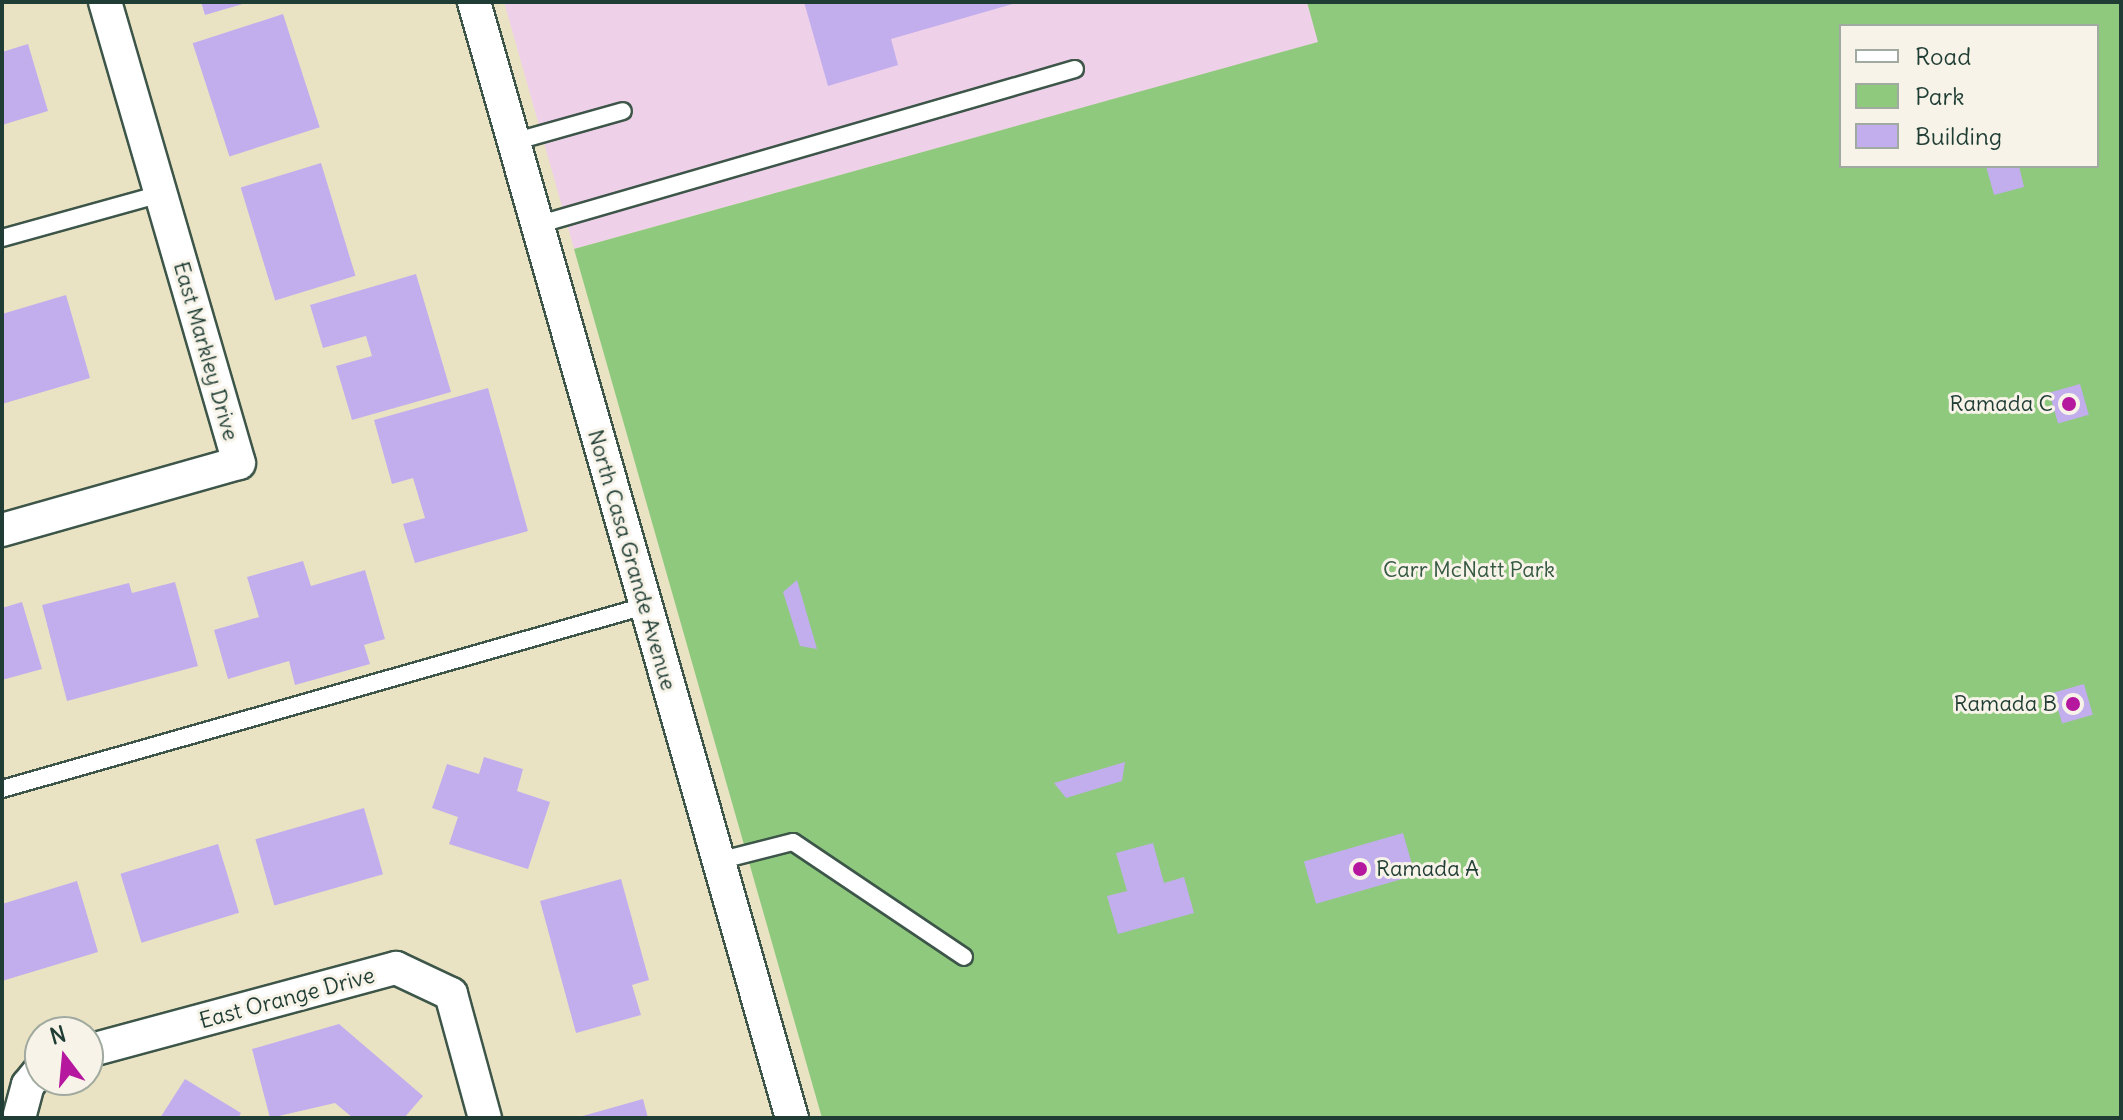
<!DOCTYPE html>
<html>
<head>
<meta charset="utf-8">
<style>
  body { margin:0 }
  #map { position:relative; width:2123px; height:1120px; overflow:hidden; background:#eae3c3; font-family:Delius,sans-serif }
  div>[style] { position:absolute }
  .built>* { inset:0; background:#eed0e8 }
  .green>* { inset:0; background:#8ec97e }
  .building>* { inset:0; background:#c2aeed; transform-origin:0 0 }
  .roads { filter:drop-shadow(2px 0 #3d5649) drop-shadow(-2px 0 #3d5649) drop-shadow(0 2px #3d5649) drop-shadow(0 -2px #3d5649) }
  .service>* { height:16px; margin:-8px; padding:0 8px; transform-origin:8px; border-radius:8px; background:#fff }
  .minor>* { height:32px; margin:-16px; padding:0 16px; transform-origin:16px; border-radius:16px; background:#fff }
  .dots>* { width:22px; height:22px; translate:-50% -50%; box-sizing:border-box; border:4px solid #f7f3e8; border-radius:50% }
  span { translate:-50% -50%; white-space:nowrap; text-align:center; line-height:1.15; -webkit-text-stroke:6px #f7f3e8; paint-order:stroke }
  .street-label { font-size:22px; color:#1f3d34 }
  .poi-label { font-size:22px; color:#1f3d34 }
  .right { translate:-100% -50%; text-align:right }
  .left { translate:0 -50%; text-align:left }
  .park-label { font-size:22px; color:#355943 }
  .frame { position:absolute; inset:0; border:4px solid #1f3d34; pointer-events:none }
  .legend { position:absolute; left:1839px; top:24px; width:260px; height:144px; box-sizing:border-box; background:#f7f3e8; border:2px solid #a1aaa0; margin:0; padding:10px 14px; list-style:none; font-size:24px; color:#1f3d34 }
  .legend li { display:flex; align-items:center; gap:16px; height:40px }
  .legend b { width:40px; border:2px solid #a1aaa0 }
  .north { position:absolute; left:24px; top:1016px; width:80px; height:80px; box-sizing:border-box; background:#f7f3e8; border:2px solid #a1aaa0; border-radius:50%; rotate:344deg; font-size:22px; font-weight:700; line-height:32px; text-align:center; color:#1f3d34 }
  .north::after { content:''; display:block; margin:auto; width:28px; height:36px; background:#b5179e; clip-path:polygon(50% 0,100% 100%,50% 72%,0 100%) }
</style>
</head>
<body>
<div id="map">
  <div class="built">
    <i style="clip-path:polygon(504px 2px,1307px 2px,1319px 42px,574px 249px)"></i>
  </div>
  <div class="green">
    <i style="clip-path:polygon(evenodd,1307px 2px,2121px 2px,2121px 1118px,822px 1118px,574px 249px,1318px 42px,1307px 2px,1841px 26px,2097px 26px,2097px 166px,1841px 166px,1841px 26px)"></i>
  </div>
  <div class="building">
    <i style="clip-path:polygon(201px 2px,246px 2px,246px 3px,205px 15px)"></i>
    <i style="clip-path:polygon(804px 2px,1016px 2px,1016px 3px,891px 39px,898px 65px,828px 86px)"></i>
    <i style="left:283px;top:14px;width:119px;height:95px;rotate:72deg"></i>
    <i style="clip-path:polygon(28px 44px,48px 111px,2px 125px,2px 52px)"></i>
    <i style="left:321px;top:163px;width:118px;height:84px;rotate:73deg"></i>
    <i style="clip-path:polygon(1986px 166px,2019px 166px,2024px 187px,1994px 195px)"></i>
    <i style="clip-path:polygon(416px 274px,451px 392px,352px 420px,336px 366px,372px 356px,366px 336px,323px 348px,310px 305px)"></i>
    <i style="clip-path:polygon(66px 295px,90px 378px,2px 404px,2px 314px)"></i>
    <i style="left:2080px;top:384px;width:32px;height:32px;rotate:74deg"></i>
    <i style="clip-path:polygon(488px 388px,528px 531px,415px 563px,403px 524px,425px 518px,413px 478px,392px 484px,374px 420px)"></i>
    <i style="clip-path:polygon(303px 561px,311px 586px,365px 570px,385px 639px,364px 645px,370px 664px,295px 685px,289px 661px,228px 679px,214px 630px,259px 617px,247px 577px)"></i>
    <i style="clip-path:polygon(797px 580px,817px 649px,800px 646px,783px 592px)"></i>
    <i style="clip-path:polygon(175px 582px,198px 666px,67px 701px,42px 605px,129px 583px,132px 593px)"></i>
    <i style="clip-path:polygon(22px 602px,42px 669px,2px 680px,2px 608px)"></i>
    <i style="left:2084px;top:684px;width:32px;height:32px;rotate:74deg"></i>
    <i style="clip-path:polygon(484px 757px,523px 769px,517px 791px,550px 802px,528px 869px,449px 844px,458px 817px,432px 808px,447px 764px,479px 774px)"></i>
    <i style="clip-path:polygon(1125px 762px,1122px 781px,1066px 798px,1054px 783px)"></i>
    <i style="left:364px;top:808px;width:69px;height:113px;rotate:74deg"></i>
    <i style="left:1403px;top:833px;width:44px;height:103px;rotate:74deg"></i>
    <i style="clip-path:polygon(1153px 843px,1164px 883px,1184px 877px,1194px 913px,1118px 934px,1107px 896px,1127px 891px,1116px 853px)"></i>
    <i style="left:218px;top:844px;width:72px;height:102px;rotate:73deg"></i>
    <i style="clip-path:polygon(621px 879px,649px 980px,632px 985px,641px 1015px,576px 1033px,540px 901px)"></i>
    <i style="clip-path:polygon(77px 881px,98px 952px,2px 981px,2px 904px)"></i>
    <i style="clip-path:polygon(339px 1024px,423px 1096px,404px 1118px,353px 1118px,335px 1103px,270px 1118px,252px 1049px)"></i>
    <i style="clip-path:polygon(185px 1079px,241px 1113px,238px 1118px,160px 1118px)"></i>
    <i style="clip-path:polygon(643px 1099px,648px 1118px,579px 1118px,579px 1117px)"></i>
  </div>
  <div class="roads">
    <div class="service">
      <i style="left:513px;top:142px;width:114px;rotate:-15.7deg"></i>
      <i style="left:537px;top:225px;width:560px;rotate:-16.17deg"></i>
      <i style="left:2px;top:238px;width:165px;rotate:-15.5deg"></i>
      <i style="left:2px;top:789px;width:669px;rotate:-15.89deg"></i>
      <i style="left:718px;top:861px;width:77px;rotate:-14.2deg"></i>
      <i style="left:793px;top:842px;width:206px;rotate:33.9deg"></i>
    </div>
    <div class="minor">
      <i style="left:474px;top:2px;width:1160px;rotate:74.1deg"></i>
      <i style="left:2px;top:530px;width:246px;rotate:-15.8deg"></i>
      <i style="left:239px;top:463px;width:480px;rotate:-106.2deg"></i>
      <i style="left:88px;top:1051px;width:319px;rotate:-15.1deg"></i>
      <i style="left:396px;top:968px;width:61px;rotate:25.3deg"></i>
      <i style="left:451px;top:994px;width:129px;rotate:74.7deg"></i>
      <i style="left:19px;top:1118px;width:34px;rotate:-75deg"></i>
      <i style="left:28px;top:1085px;width:19px;rotate:-51deg"></i>
    </div>
  </div>
  <div class="dots">
    <i style="left:2069px;top:404px;background:#b5179e"></i>
    <i style="left:2073px;top:704px;background:#b5179e"></i>
    <i style="left:1360px;top:869px;background:#b5179e"></i>
  </div>
  <div class="street-label">
    <span style="left:206px;top:351px;rotate:74deg">East Markley Drive</span>
    <span style="left:632px;top:560px;rotate:74deg">North Casa Grande Avenue</span>
    <span style="left:287px;top:998px;rotate:-15deg">East Orange Drive</span>
  </div>
  <div class="poi-label">
    <span class="right" style="left:2053px;top:404px">Ramada C</span>
    <span class="right" style="left:2057px;top:704px">Ramada B</span>
    <span class="left" style="left:1376px;top:869px">Ramada A</span>
  </div>
  <div class="park-label">
    <span style="left:1469px;top:570px">Carr McNatt Park</span>
  </div>
  <div class="frame"></div>
  <ul class="legend">
  <li><b style="height:10px;background:#fff"></b>Road</li>
  <li><b style="height:22px;background:#8ec97e"></b>Park</li>
  <li><b style="height:22px;background:#c2aeed"></b>Building</li>
  </ul>
  <div class="north">N</div>
</div>
</body>
</html>
